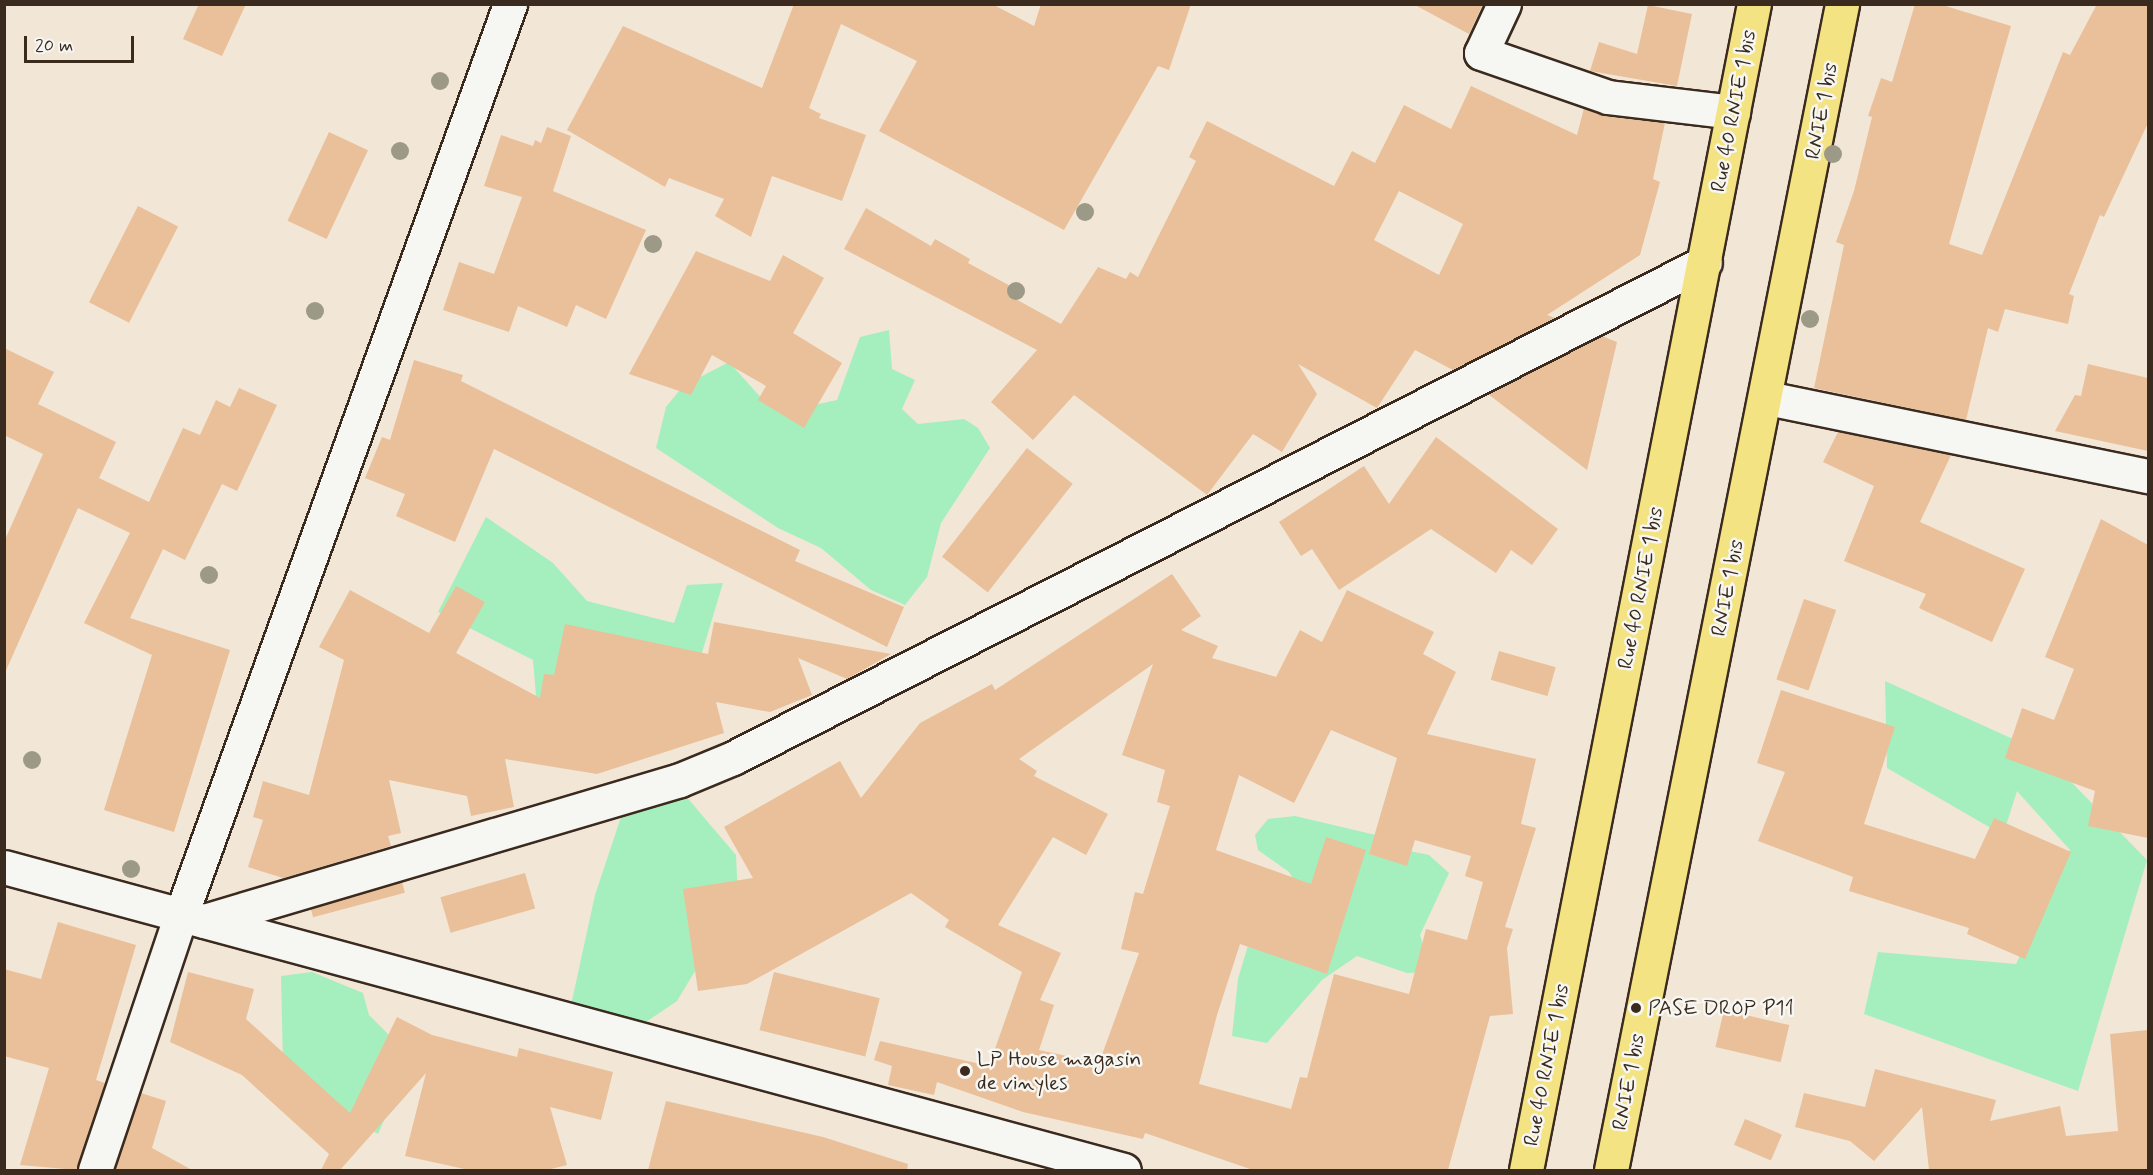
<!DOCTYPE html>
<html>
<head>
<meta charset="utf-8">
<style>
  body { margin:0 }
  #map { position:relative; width:2153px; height:1175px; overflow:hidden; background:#f2e6d7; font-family:Mynerve,sans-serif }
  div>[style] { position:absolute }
  .green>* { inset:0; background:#a5efbe }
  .building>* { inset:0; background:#e9c099; transform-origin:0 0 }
  .roads { filter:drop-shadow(2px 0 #3b2a1e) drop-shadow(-2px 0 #3b2a1e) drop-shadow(0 2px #3b2a1e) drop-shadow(0 -2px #3b2a1e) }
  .minor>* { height:33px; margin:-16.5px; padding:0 16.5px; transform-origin:16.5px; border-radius:16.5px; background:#f6f6f2 }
  .major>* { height:33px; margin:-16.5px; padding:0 16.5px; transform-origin:16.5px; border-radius:16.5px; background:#f4e382 }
  .trees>* { width:18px; height:18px; margin:-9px; border-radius:50%; background:#9c9a87 }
  .dots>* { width:16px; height:16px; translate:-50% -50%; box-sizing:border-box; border:3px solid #f6f6f2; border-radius:50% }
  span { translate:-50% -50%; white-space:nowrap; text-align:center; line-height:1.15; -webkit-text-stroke:5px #f6f6f2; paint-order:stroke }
  .street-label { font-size:21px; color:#3b2a1e }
  .poi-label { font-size:21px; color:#3b2a1e }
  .left { translate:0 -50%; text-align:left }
  .frame { position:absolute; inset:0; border:6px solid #3b2a1e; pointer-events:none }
  .scale { position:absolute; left:24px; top:36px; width:110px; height:27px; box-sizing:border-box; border:3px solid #3b2a1e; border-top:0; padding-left:8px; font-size:18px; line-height:21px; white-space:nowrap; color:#3b2a1e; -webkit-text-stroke:4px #f6f6f2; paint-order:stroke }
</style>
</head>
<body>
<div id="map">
  <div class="green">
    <i style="clip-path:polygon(889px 330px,892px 369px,915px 380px,902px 409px,918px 424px,964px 419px,978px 428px,990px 448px,941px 523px,927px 577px,905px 605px,871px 590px,821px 548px,778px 528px,656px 448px,666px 407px,683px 386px,729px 362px,764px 401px,796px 409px,837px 400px,860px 337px)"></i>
    <i style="clip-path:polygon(486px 517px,553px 563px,587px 601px,674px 623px,687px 585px,723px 583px,684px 712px,540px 744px,533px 660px,438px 612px)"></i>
    <i style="clip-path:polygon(1885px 681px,2042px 752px,2147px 860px,2078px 1091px,1864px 1014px,1878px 952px,2016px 964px,2070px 850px,2017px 791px,2003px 835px,1887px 768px)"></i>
    <i style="clip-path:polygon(685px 795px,736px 855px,738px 899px,677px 1001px,643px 1024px,568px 1019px,595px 895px,622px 814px)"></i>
    <i style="clip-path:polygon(1295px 816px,1380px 836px,1400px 849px,1429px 855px,1449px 873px,1420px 935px,1432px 972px,1407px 973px,1357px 956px,1322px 980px,1267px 1043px,1232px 1036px,1238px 979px,1252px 932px,1300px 890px,1289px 872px,1258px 850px,1255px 835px,1268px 819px)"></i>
    <i style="clip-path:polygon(312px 972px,363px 993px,369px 1015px,393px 1039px,404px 1074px,378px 1134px,333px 1109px,283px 1064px,281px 976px)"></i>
  </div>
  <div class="building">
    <i style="clip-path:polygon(199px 4px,246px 4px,222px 56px,183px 39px)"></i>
    <i style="clip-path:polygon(794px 4px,992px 4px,1034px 26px,1041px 4px,1191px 4px,1169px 70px,1158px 66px,1064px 230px,879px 131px,917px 61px,841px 24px,809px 108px,821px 114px,819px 118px,866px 135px,842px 201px,772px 176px,751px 237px,715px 216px,724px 199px,669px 178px,665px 187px,567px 130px,623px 26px,762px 88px)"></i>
    <i style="clip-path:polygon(1413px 4px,1483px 4px,1469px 34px)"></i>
    <i style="clip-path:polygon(1915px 4px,1939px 4px,2011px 26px,1949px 244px,1982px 255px,2063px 52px,2070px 55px,2097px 4px,2148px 4px,2148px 123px,2104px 217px,2100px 215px,2069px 294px,2074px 296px,2068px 324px,2005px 309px,1998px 332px,1988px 328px,1966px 420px,1814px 388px,1844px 245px,1836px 242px,1854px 191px,1872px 117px,1868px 116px,1881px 78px,1892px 82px)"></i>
    <i style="clip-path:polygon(1648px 5px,1692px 14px,1677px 86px,1590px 71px,1599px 42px,1637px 54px)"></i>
    <i style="clip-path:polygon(evenodd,1471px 86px,1577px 135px,1584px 108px,1665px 123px,1653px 179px,1660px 182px,1640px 255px,1547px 315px,1555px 318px,1453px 370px,1415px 350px,1377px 408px,1298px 364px,1317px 394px,1282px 452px,1253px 434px,1207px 495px,1074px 395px,1033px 440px,991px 402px,1037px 350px,844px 249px,866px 208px,931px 246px,935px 239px,970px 259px,968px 263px,1014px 288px,1010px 296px,1061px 324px,1098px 267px,1126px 279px,1130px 272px,1138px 277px,1196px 161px,1189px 157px,1207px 121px,1334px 186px,1352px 151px,1375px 163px,1404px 105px,1451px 129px,1471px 86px,1399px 191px,1463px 224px,1439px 275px,1374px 240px,1399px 191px)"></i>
    <i style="clip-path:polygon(547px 127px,571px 136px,553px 191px,646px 230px,606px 319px,576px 305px,567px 327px,518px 306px,509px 332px,443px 310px,459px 262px,494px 274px,522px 197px,484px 186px,501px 135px,533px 146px,535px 140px,541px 143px)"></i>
    <i style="left:329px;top:132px;width:43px;height:98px;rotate:25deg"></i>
    <i style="left:138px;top:206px;width:45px;height:108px;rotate:27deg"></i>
    <i style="clip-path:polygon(696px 251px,770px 281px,783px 255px,824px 278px,793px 333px,842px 363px,804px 428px,758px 400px,766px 386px,712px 355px,691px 395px,629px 374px)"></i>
    <i style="clip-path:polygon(1602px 336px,1617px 342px,1587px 470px,1488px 394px)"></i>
    <i style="clip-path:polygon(4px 348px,54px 372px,38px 404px,116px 442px,99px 478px,149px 502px,183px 428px,200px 435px,216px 400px,230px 407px,239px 388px,277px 405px,237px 491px,222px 484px,185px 560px,163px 549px,130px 618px,230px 650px,174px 832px,104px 810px,152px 655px,84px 623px,130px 533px,78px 508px,4px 675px,4px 542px,43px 454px,4px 435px)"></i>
    <i style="clip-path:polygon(414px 360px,463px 375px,461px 381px,800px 550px,795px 561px,904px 607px,887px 647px,494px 449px,455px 542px,396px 516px,405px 494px,365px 478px,382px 437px,390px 440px)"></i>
    <i style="clip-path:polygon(2088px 364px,2148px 378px,2148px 451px,2055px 431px,2075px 395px,2081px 396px)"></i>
    <i style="clip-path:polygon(1838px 432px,1951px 455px,1920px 522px,2025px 569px,1992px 642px,1919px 608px,1926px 594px,1844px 561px,1874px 486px,1823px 462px)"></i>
    <i style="clip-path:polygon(1436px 437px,1558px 529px,1532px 565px,1511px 550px,1496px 573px,1431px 529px,1339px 590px,1312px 549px,1301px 556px,1279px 522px,1364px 466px,1389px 504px)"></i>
    <i style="left:1027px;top:448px;width:58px;height:138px;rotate:38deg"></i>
    <i style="clip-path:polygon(2101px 519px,2148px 545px,2148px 838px,2088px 826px,2095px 791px,2005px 758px,2022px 708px,2054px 720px,2074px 669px,2045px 657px)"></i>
    <i style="clip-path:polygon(evenodd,1172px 574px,1201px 616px,1181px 630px,1218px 646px,1212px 658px,1276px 677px,1300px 630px,1322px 642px,1347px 590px,1434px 632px,1423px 654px,1456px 672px,1427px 734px,1536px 759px,1521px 824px,1536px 828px,1505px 927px,1513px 929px,1507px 948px,1513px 1014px,1490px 1016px,1448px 1170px,1253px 1170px,1145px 1133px,1143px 1139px,1023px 1112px,937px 1082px,934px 1095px,888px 1085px,892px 1066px,874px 1060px,880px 1041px,989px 1066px,1022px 972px,945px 927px,949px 920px,911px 893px,747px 984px,698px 991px,683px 889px,753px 878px,724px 827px,840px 761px,861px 798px,920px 723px,992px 684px,995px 690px,1172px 574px,1153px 664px,1122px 755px,1165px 770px,1157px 802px,1170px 806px,1143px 894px,1135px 892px,1121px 949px,1139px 953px,1099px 1063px,1039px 1050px,1054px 1005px,1040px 1000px,1061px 953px,998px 925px,1053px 837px,1086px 855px,1108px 814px,1034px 776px,1037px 771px,1019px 759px,1153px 664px,1172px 574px,1331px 730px,1397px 758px,1369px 854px,1407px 866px,1415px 840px,1471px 856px,1465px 876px,1483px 882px,1467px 940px,1426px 929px,1409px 994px,1334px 974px,1307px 1078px,1300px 1077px,1291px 1109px,1199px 1084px,1217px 1015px,1240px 944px,1327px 974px,1366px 850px,1326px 837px,1311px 884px,1216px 850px,1239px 775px,1294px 803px,1331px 730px)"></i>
    <i style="clip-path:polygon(456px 586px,485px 602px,456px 653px,540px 698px,544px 674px,554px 675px,565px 624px,708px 654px,714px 622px,891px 654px,847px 679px,798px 658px,812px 695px,770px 712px,716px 702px,724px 733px,597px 774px,505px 759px,514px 807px,471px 816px,467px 796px,389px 780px,401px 833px,388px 836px,391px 846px,283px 878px,248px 867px,263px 820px,253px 817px,263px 781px,309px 795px,344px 660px,319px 647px,350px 590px,429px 633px)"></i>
    <i style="left:1804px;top:599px;width:34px;height:85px;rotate:19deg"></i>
    <i style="left:1499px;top:651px;width:59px;height:30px;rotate:16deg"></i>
    <i style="clip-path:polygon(1781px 690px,1895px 727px,1864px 824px,1975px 859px,1994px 818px,2071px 852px,2025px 959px,1967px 934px,1969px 928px,1849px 891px,1853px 877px,1758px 841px,1785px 772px,1757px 763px)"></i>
    <i style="left:525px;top:873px;width:37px;height:88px;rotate:74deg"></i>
    <i style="left:402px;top:882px;width:11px;height:95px;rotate:75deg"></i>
    <i style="clip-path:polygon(58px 922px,136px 945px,96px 1080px,105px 1083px,77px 1170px,20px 1165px,49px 1068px,4px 1056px,4px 969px,41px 979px)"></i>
    <i style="clip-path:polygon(188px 972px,254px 989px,246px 1019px,350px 1113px,397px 1017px,432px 1035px,517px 1057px,519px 1048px,613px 1072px,601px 1120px,550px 1107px,567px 1165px,547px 1170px,469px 1170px,405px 1156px,426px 1073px,340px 1170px,321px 1170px,329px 1154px,242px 1075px,170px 1042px)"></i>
    <i style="left:774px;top:972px;width:109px;height:60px;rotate:14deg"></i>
    <i style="left:1724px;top:1010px;width:67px;height:38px;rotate:13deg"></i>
    <i style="clip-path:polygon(2148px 1030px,2148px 1170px,1929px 1170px,1922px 1107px,1874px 1161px,1850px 1141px,1795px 1127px,1804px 1093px,1865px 1107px,1875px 1069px,1996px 1100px,1990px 1121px,2060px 1106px,2066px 1136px,2118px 1131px,2110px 1034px)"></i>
    <i style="clip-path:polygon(141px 1093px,166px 1101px,152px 1148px,192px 1170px,115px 1170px)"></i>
    <i style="clip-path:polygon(666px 1101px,823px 1137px,908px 1164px,907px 1170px,648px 1170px)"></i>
    <i style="left:1745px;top:1119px;width:40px;height:28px;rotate:23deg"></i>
  </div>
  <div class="roads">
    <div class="minor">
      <i style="left:1504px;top:4px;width:54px;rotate:115.1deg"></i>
      <i style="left:1481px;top:53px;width:134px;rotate:19.1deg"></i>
      <i style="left:1608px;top:97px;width:126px;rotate:6.8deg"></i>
      <i style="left:1767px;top:398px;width:389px;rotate:11.6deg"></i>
      <i style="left:4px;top:867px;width:1160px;rotate:15.14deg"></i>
      <i style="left:204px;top:921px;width:496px;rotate:-16.5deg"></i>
      <i style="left:680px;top:780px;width:57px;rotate:-22.5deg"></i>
      <i style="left:733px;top:758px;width:1091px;rotate:-27.03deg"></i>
      <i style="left:95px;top:1170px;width:269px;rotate:-71.4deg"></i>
      <i style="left:181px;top:915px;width:969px;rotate:-70.14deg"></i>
    </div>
    <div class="major">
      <i style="left:1526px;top:1170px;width:1188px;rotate:-78.94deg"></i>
      <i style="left:1611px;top:1170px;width:1189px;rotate:-78.79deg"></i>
    </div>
  </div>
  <div class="trees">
    <i style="left:440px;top:81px"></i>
    <i style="left:400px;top:151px"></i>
    <i style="left:1833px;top:154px"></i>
    <i style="left:1085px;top:212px"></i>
    <i style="left:653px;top:244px"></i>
    <i style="left:1016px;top:291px"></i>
    <i style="left:315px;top:311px"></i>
    <i style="left:1810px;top:319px"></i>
    <i style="left:209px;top:575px"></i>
    <i style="left:32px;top:760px"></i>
    <i style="left:131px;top:869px"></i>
  </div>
  <div class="dots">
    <i style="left:1636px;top:1008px;background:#3b2a1e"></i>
    <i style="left:965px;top:1071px;background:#3b2a1e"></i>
  </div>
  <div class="street-label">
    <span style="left:1734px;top:111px;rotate:-79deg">Rue 40 RNIE 1 bis</span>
    <span style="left:1822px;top:111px;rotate:-79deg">RNIE 1 bis</span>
    <span style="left:1641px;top:588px;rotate:-79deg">Rue 40 RNIE 1 bis</span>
    <span style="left:1728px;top:588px;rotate:-79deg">RNIE 1 bis</span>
    <span style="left:1547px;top:1065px;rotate:-79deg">Rue 40 RNIE 1 bis</span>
    <span style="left:1629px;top:1082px;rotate:-79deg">RNIE 1 bis</span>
  </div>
  <div class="poi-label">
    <span class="left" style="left:1648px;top:1008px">PASE DROP P11</span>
    <span class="left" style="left:977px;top:1071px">LP House magasin<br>de vinyles</span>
  </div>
  <div class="frame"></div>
  <div class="scale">20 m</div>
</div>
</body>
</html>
